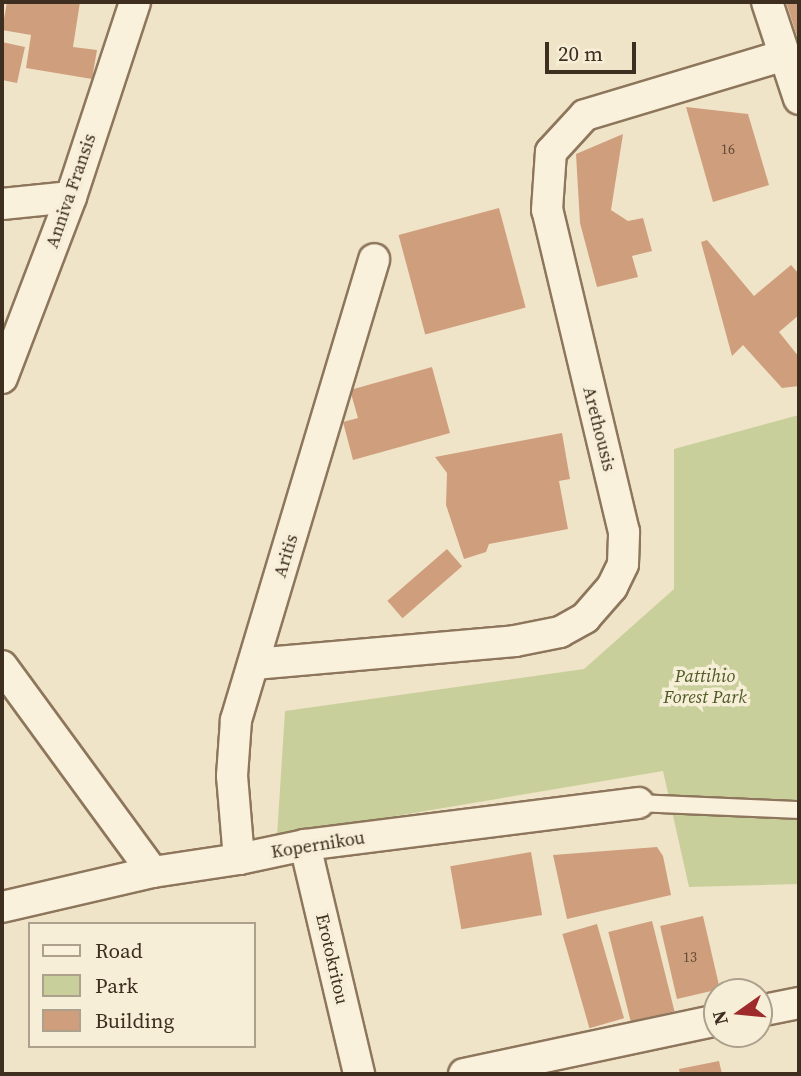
<!DOCTYPE html>
<html>
<head>
<meta charset="utf-8">
<style>
  body { margin:0 }
  #map { position:relative; width:801px; height:1076px; overflow:hidden; background:#f0e4c8; font-family:"Source Serif 4",serif }
  div>[style] { position:absolute }
  .green>* { inset:0; background:#c9cf9b }
  .building>* { inset:0; background:#cf9f7d; transform-origin:0 0 }
  .roads { filter:drop-shadow(2px 0 #8d765c) drop-shadow(-2px 0 #8d765c) drop-shadow(0 2px #8d765c) drop-shadow(0 -2px #8d765c) }
  .service>* { height:16px; margin:-8px; padding:0 8px; transform-origin:8px; border-radius:8px; background:#faf1dc }
  .minor>* { height:30px; margin:-15px; padding:0 15px; transform-origin:15px; border-radius:15px; background:#faf1dc }
  span { translate:-50% -50%; white-space:nowrap; text-align:center; line-height:1.15; -webkit-text-stroke:7px #f7eed8; paint-order:stroke }
  .number-label { font-size:14px; color:#624a37 }
  .number-label span { -webkit-text-stroke-width:0 }
  .street-label { font-size:18px; color:#3d2e20 }
  .park-label { font-size:18px; color:#4d5a26; font-style:italic }
  .frame { position:absolute; inset:0; border:4px solid #3d2e20; pointer-events:none }
  .legend { position:absolute; left:28px; top:922px; width:228px; height:126px; box-sizing:border-box; background:#f7eed8; border:2px solid #ada18e; margin:0; padding:9px 12px; list-style:none; font-size:21px; color:#3d2e20 }
  .legend li { display:flex; align-items:center; gap:14px; height:35px }
  .legend b { width:35px; border:2px solid #ada18e }
  .north { position:absolute; left:703px; top:978px; width:70px; height:70px; box-sizing:border-box; background:#f7eed8; border:2px solid #ada18e; border-radius:50%; rotate:255deg; font-size:19px; font-weight:700; line-height:28px; text-align:center; color:#3d2e20 }
  .north::after { content:''; display:block; margin:auto; width:24px; height:32px; background:#9e2a2b; clip-path:polygon(50% 0,100% 100%,50% 72%,0 100%) }
  .scale { position:absolute; left:545px; top:42px; width:91px; height:32px; box-sizing:border-box; border:4px solid #3d2e20; border-top:0; padding-left:9px; font-size:21px; line-height:24px; white-space:nowrap; color:#3d2e20; -webkit-text-stroke:5px #f7eed8; paint-order:stroke }
</style>
</head>
<body>
<div id="map">
  <div class="green">
    <i style="clip-path:polygon(799px 415px,799px 884px,689px 887px,663px 771px,277px 836px,285px 711px,584px 669px,674px 589px,674px 449px)"></i>
  </div>
  <div class="building">
    <i style="clip-path:polygon(7px 2px,80px 2px,73px 47px,97px 50px,92px 79px,26px 68px,31px 35px,2px 30px)"></i>
    <i style="clip-path:polygon(786px 2px,799px 2px,799px 42px)"></i>
    <i style="clip-path:polygon(2px 42px,25px 47px,17px 83px,2px 80px)"></i>
    <i style="clip-path:polygon(686px 107px,748px 114px,769px 185px,713px 202px)"></i>
    <i style="clip-path:polygon(623px 134px,611px 210px,628px 221px,643px 218px,652px 251px,632px 256px,638px 277px,597px 287px,580px 223px,576px 154px)"></i>
    <i style="left:499px;top:208px;width:103px;height:104px;rotate:75deg"></i>
    <i style="clip-path:polygon(707px 240px,754px 296px,791px 265px,799px 274px,799px 315px,779px 332px,799px 357px,799px 386px,782px 388px,743px 345px,732px 356px,701px 242px)"></i>
    <i style="clip-path:polygon(432px 367px,450px 433px,353px 460px,343px 422px,358px 418px,350px 390px)"></i>
    <i style="clip-path:polygon(562px 433px,570px 479px,559px 481px,568px 529px,489px 544px,486px 552px,464px 559px,446px 505px,447px 473px,435px 457px)"></i>
    <i style="left:447px;top:549px;width:23px;height:79px;rotate:49deg"></i>
    <i style="clip-path:polygon(657px 847px,663px 856px,671px 895px,567px 919px,553px 855px)"></i>
    <i style="left:531px;top:852px;width:64px;height:82px;rotate:80deg"></i>
    <i style="left:703px;top:916px;width:75px;height:44px;rotate:77deg"></i>
    <i style="left:652px;top:921px;width:93px;height:45px;rotate:76deg"></i>
    <i style="left:597px;top:924px;width:98px;height:36px;rotate:74deg"></i>
    <i style="clip-path:polygon(719px 1061px,722px 1074px,680px 1074px,679px 1069px)"></i>
  </div>
  <div class="roads">
    <div class="service">
      <i style="left:638px;top:803px;width:161px;rotate:2.5deg"></i>
    </div>
    <div class="minor">
      <i style="left:767px;top:2px;width:102px;rotate:71.7deg"></i>
      <i style="left:2px;top:204px;width:69px;rotate:-5.8deg"></i>
      <i style="left:2px;top:378px;width:194px;rotate:-69.1deg"></i>
      <i style="left:71px;top:197px;width:205px;rotate:-71.8deg"></i>
      <i style="left:254px;top:664px;width:262px;rotate:-5deg"></i>
      <i style="left:515px;top:641px;width:46px;rotate:-11.3deg"></i>
      <i style="left:560px;top:632px;width:29px;rotate:-29deg"></i>
      <i style="left:585px;top:618px;width:41px;rotate:-48.9deg"></i>
      <i style="left:612px;top:587px;width:25px;rotate:-64deg"></i>
      <i style="left:623px;top:564px;width:32px;rotate:-88deg"></i>
      <i style="left:624px;top:532px;width:331px;rotate:-103.4deg"></i>
      <i style="left:547px;top:210px;width:58px;rotate:-86.1deg"></i>
      <i style="left:551px;top:152px;width:50px;rotate:-47.4deg"></i>
      <i style="left:585px;top:115px;width:209px;rotate:-16.7deg"></i>
      <i style="left:2px;top:666px;width:255px;rotate:53.8deg"></i>
      <i style="left:305px;top:845px;width:235px;rotate:76.7deg"></i>
      <i style="left:239px;top:859px;width:83px;rotate:-94.8deg"></i>
      <i style="left:232px;top:776px;width:56px;rotate:-85.9deg"></i>
      <i style="left:236px;top:720px;width:481px;rotate:-73.3deg"></i>
      <i style="left:2px;top:907px;width:155px;rotate:-13.1deg"></i>
      <i style="left:153px;top:872px;width:87px;rotate:-8.6deg"></i>
      <i style="left:239px;top:859px;width:67px;rotate:-12deg"></i>
      <i style="left:305px;top:845px;width:336px;rotate:-7.2deg"></i>
      <i style="left:759px;top:1011px;width:41px;rotate:-11.3deg"></i>
      <i style="left:464px;top:1074px;width:259px;rotate:-12deg"></i>
    </div>
  </div>
  <div class="number-label">
    <span style="left:728px;top:149px">16</span>
    <span style="left:690px;top:957px">13</span>
  </div>
  <div class="street-label">
    <span style="left:71px;top:191px;rotate:-71deg">Anniva Fransis</span>
    <span style="left:599px;top:429px;rotate:76deg">Arethousis</span>
    <span style="left:286px;top:556px;rotate:-73deg">Aritis</span>
    <span style="left:318px;top:845px;rotate:-9deg">Kopernikou</span>
    <span style="left:332px;top:959px;rotate:77deg">Erotokritou</span>
  </div>
  <div class="park-label">
    <span style="left:705px;top:687px">Pattihio<br>Forest Park</span>
  </div>
  <div class="frame"></div>
  <ul class="legend">
  <li><b style="height:9px;background:#faf1dc"></b>Road</li>
  <li><b style="height:19px;background:#c9cf9b"></b>Park</li>
  <li><b style="height:19px;background:#cf9f7d"></b>Building</li>
  </ul>
  <div class="north">N</div>
  <div class="scale">20 m</div>
</div>
</body>
</html>
